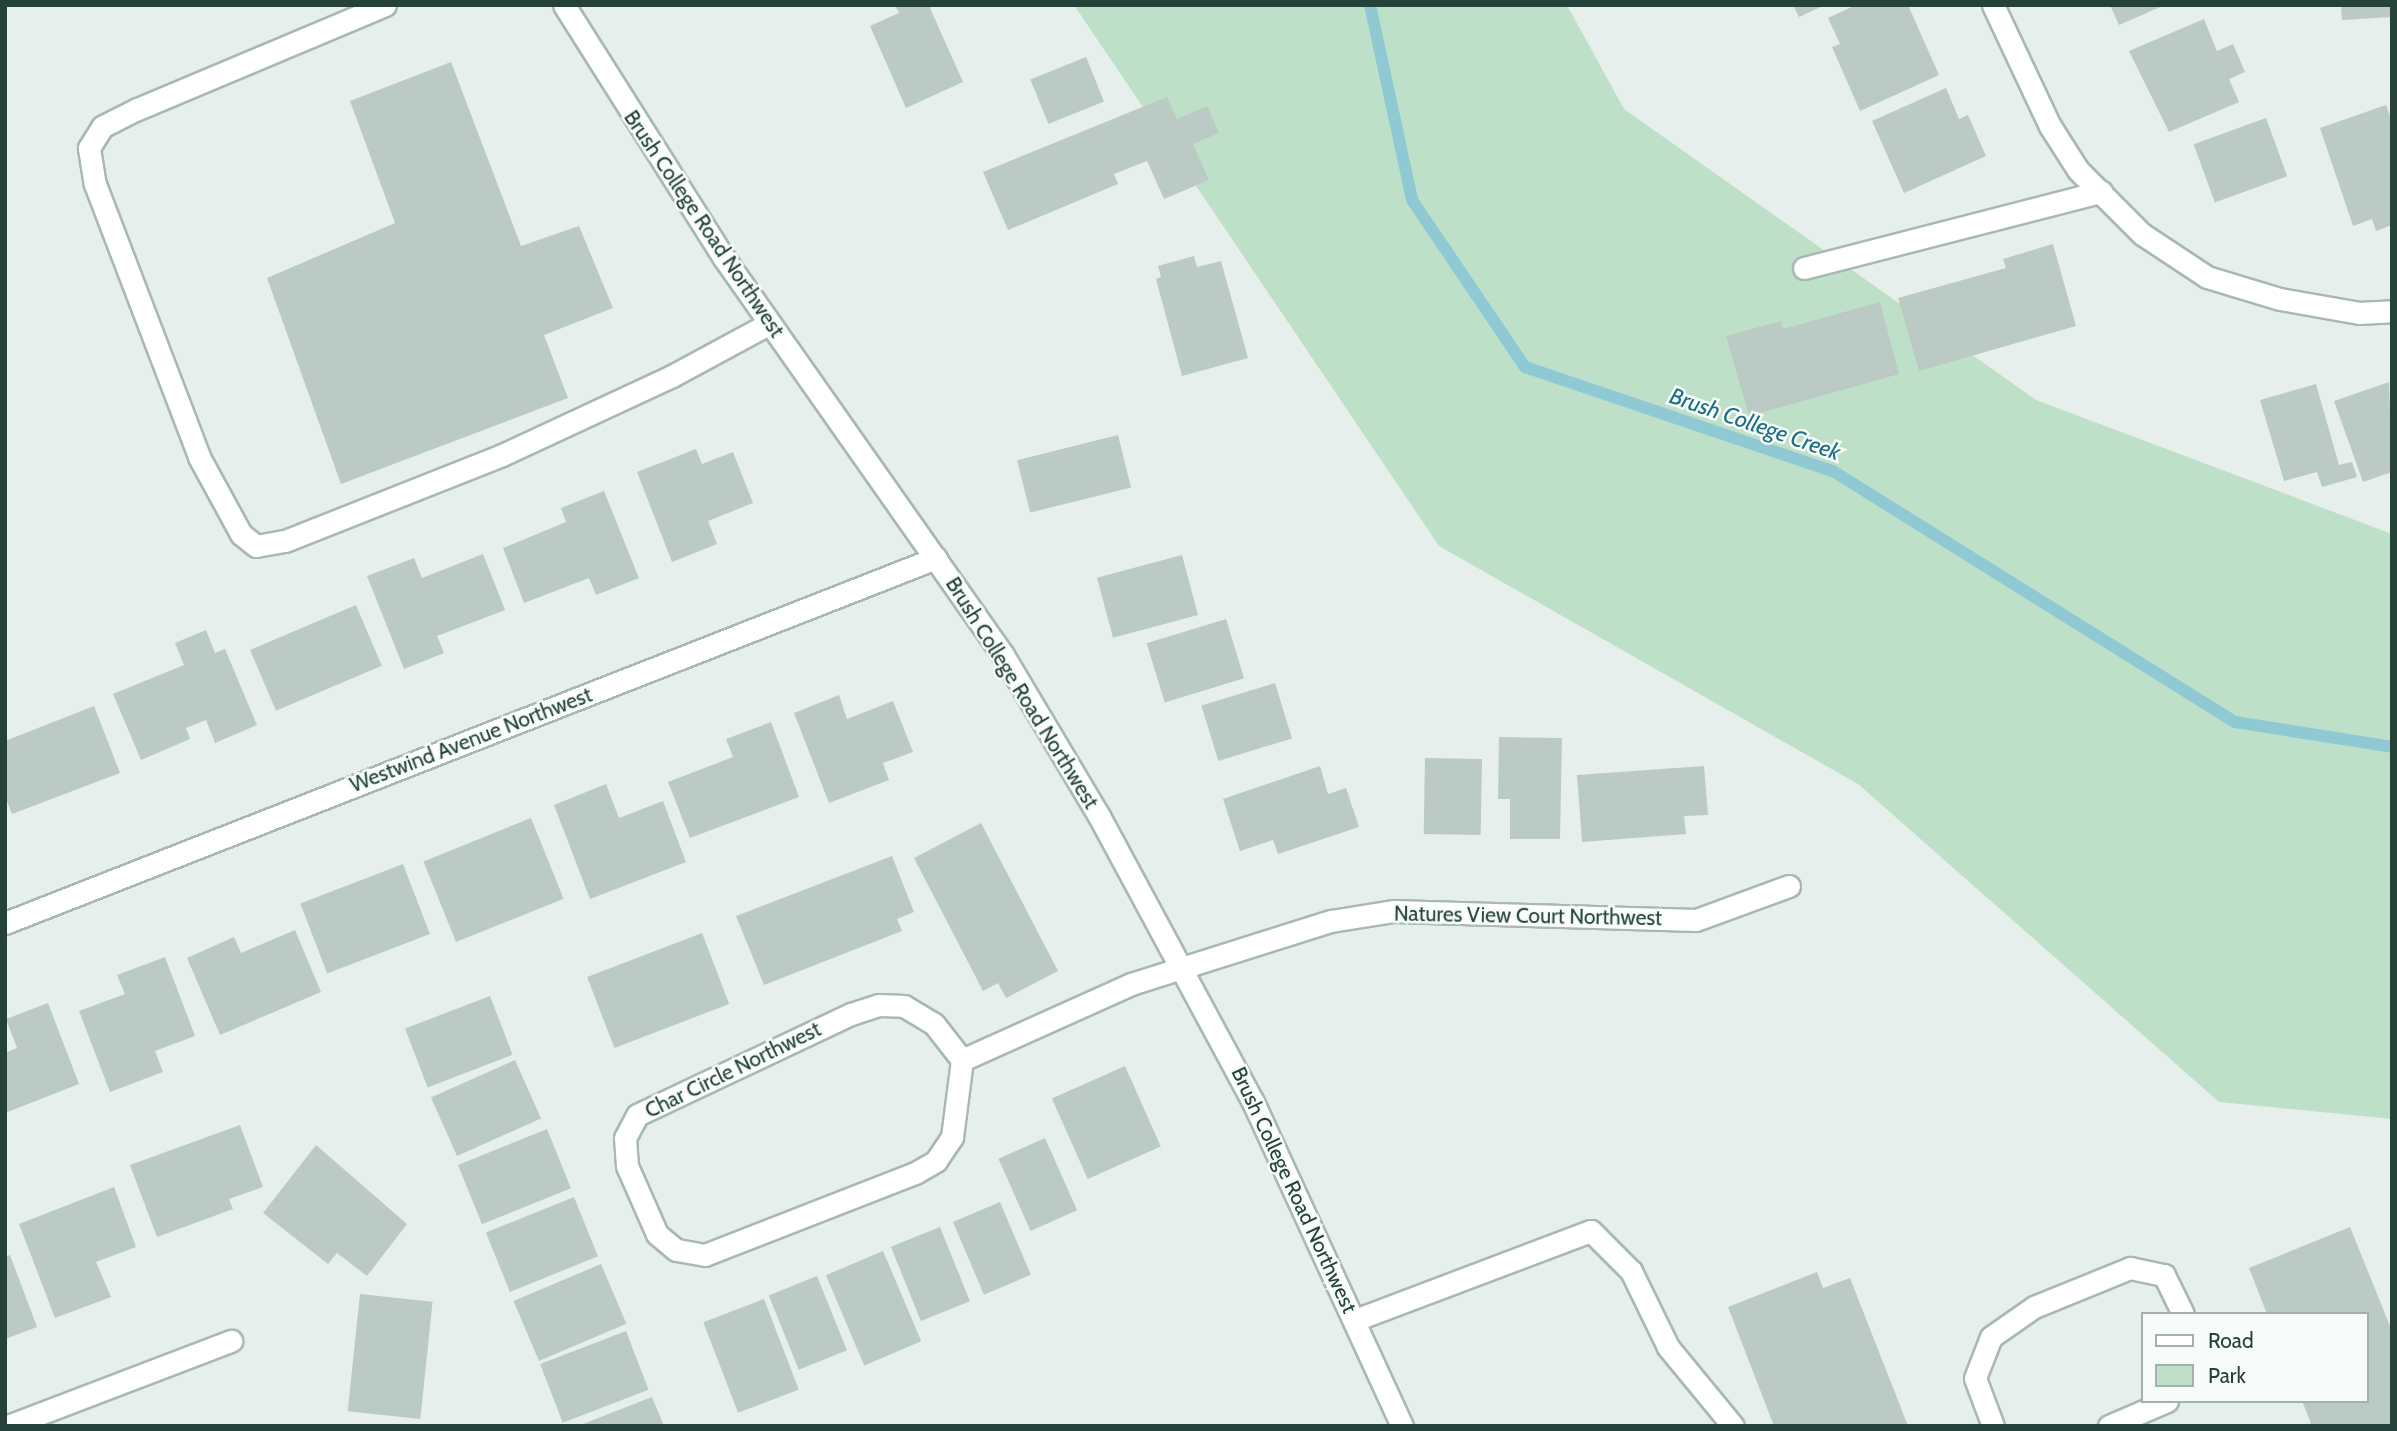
<!DOCTYPE html>
<html>
<head>
<meta charset="utf-8">
<style>
  body { margin:0 }
  #map { position:relative; width:2397px; height:1431px; overflow:hidden; background:#e6efeb; font-family:Cabin,sans-serif }
  div>[style] { position:absolute }
  .green>* { inset:0; background:#bfe0c8 }
  .stream>* { height:12px; margin:-6px; padding:0 6px; transform-origin:6px; border-radius:6px; background:#8ec9d4 }
  .building>* { inset:0; background:#bbcac4; transform-origin:0 0 }
  .roads { filter:drop-shadow(2px 0 #a8b8b2) drop-shadow(-2px 0 #a8b8b2) drop-shadow(0 2px #a8b8b2) drop-shadow(0 -2px #a8b8b2) }
  .service>* { height:21px; margin:-10.5px; padding:0 10.5px; transform-origin:10.5px; border-radius:10.5px; background:#fff }
  .minor>* { height:21px; margin:-10.5px; padding:0 10.5px; transform-origin:10.5px; border-radius:10.5px; background:#fff }
  .tertiary>* { height:21px; margin:-10.5px; padding:0 10.5px; transform-origin:10.5px; border-radius:10.5px; background:#fff }
  span { translate:-50% -50%; white-space:nowrap; text-align:center; line-height:1.15; -webkit-text-stroke:5px #f7fbf9; paint-order:stroke }
  .street-label { font-size:21px; color:#24423a }
  .water-label { font-size:23px; color:#1c6f80; font-style:italic }
  .frame { position:absolute; inset:0; border:7px solid #24423a; pointer-events:none }
  .legend { position:absolute; left:2141px; top:1312px; width:228px; height:91px; box-sizing:border-box; background:#f7fbf9; border:2px solid #a3b1ad; margin:0; padding:9px 12px; list-style:none; font-size:21px; color:#24423a }
  .legend li { display:flex; align-items:center; gap:14px; height:35px }
  .legend b { width:35px; border:2px solid #a3b1ad }
</style>
</head>
<body>
<div id="map">
  <div class="green">
    <i style="clip-path:polygon(1074px 5px,1567px 5px,1624px 109px,2036px 400px,2392px 534px,2392px 1119px,2219px 1102px,1858px 784px,1439px 546px)"></i>
  </div>
  <div class="stream">
    <i style="left:1370px;top:5px;width:199px;rotate:77.8deg"></i>
    <i style="left:1412px;top:200px;width:202px;rotate:55.9deg"></i>
    <i style="left:1525px;top:367px;width:325px;rotate:18.7deg"></i>
    <i style="left:1833px;top:471px;width:474px;rotate:32deg"></i>
    <i style="left:2235px;top:722px;width:159px;rotate:9deg"></i>
  </div>
  <div class="building">
    <i style="clip-path:polygon(895px 5px,935px 5px,930px 8px,963px 82px,906px 108px,870px 26px,899px 13px)"></i>
    <i style="clip-path:polygon(1793px 5px,1825px 5px,1799px 17px)"></i>
    <i style="clip-path:polygon(1856px 5px,1908px 5px,1939px 75px,1860px 111px,1832px 47px,1840px 44px,1828px 18px)"></i>
    <i style="clip-path:polygon(2110px 5px,2165px 5px,2119px 25px)"></i>
    <i style="clip-path:polygon(2341px 5px,2392px 5px,2392px 17px,2342px 20px)"></i>
    <i style="clip-path:polygon(2204px 19px,2217px 51px,2233px 44px,2245px 72px,2229px 79px,2239px 102px,2169px 132px,2129px 51px)"></i>
    <i style="left:1086px;top:57px;width:48px;height:60px;rotate:68deg"></i>
    <i style="clip-path:polygon(451px 62px,521px 246px,579px 226px,613px 308px,544px 335px,568px 398px,341px 484px,267px 278px,395px 223px,350px 101px)"></i>
    <i style="clip-path:polygon(1946px 88px,1959px 119px,1968px 115px,1986px 156px,1904px 193px,1872px 121px)"></i>
    <i style="clip-path:polygon(1167px 97px,1177px 119px,1207px 106px,1219px 133px,1193px 144px,1209px 180px,1164px 199px,1147px 161px,1114px 174px,1118px 184px,1008px 230px,983px 172px)"></i>
    <i style="clip-path:polygon(2386px 105px,2392px 121px,2392px 225px,2376px 231px,2372px 219px,2353px 226px,2320px 128px)"></i>
    <i style="left:2266px;top:118px;width:62px;height:77px;rotate:70deg"></i>
    <i style="clip-path:polygon(2053px 244px,2076px 326px,1919px 371px,1898px 298px,2006px 268px,2003px 259px)"></i>
    <i style="clip-path:polygon(1194px 256px,1197px 267px,1221px 261px,1248px 358px,1182px 376px,1156px 279px,1161px 277px,1158px 266px)"></i>
    <i style="clip-path:polygon(1880px 302px,1899px 374px,1749px 416px,1726px 336px,1781px 321px,1783px 329px)"></i>
    <i style="clip-path:polygon(2389px 382px,2392px 472px,2363px 482px,2334px 401px)"></i>
    <i style="clip-path:polygon(2316px 384px,2339px 465px,2352px 462px,2357px 477px,2322px 487px,2317px 472px,2284px 481px,2260px 400px)"></i>
    <i style="left:1118px;top:435px;width:54px;height:104px;rotate:76deg"></i>
    <i style="clip-path:polygon(696px 449px,702px 464px,733px 452px,753px 503px,708px 521px,717px 544px,672px 562px,637px 472px)"></i>
    <i style="clip-path:polygon(604px 491px,639px 578px,596px 595px,589px 578px,524px 603px,503px 548px,566px 522px,561px 508px)"></i>
    <i style="clip-path:polygon(483px 554px,505px 610px,437px 636px,444px 653px,404px 669px,367px 576px,414px 558px,422px 578px)"></i>
    <i style="left:1182px;top:555px;width:62px;height:88px;rotate:75deg"></i>
    <i style="left:356px;top:605px;width:66px;height:115px;rotate:67deg"></i>
    <i style="left:1226px;top:619px;width:62px;height:83px;rotate:73deg"></i>
    <i style="clip-path:polygon(206px 630px,215px 653px,225px 649px,257px 725px,215px 743px,206px 720px,186px 728px,190px 739px,141px 760px,113px 694px,184px 665px,175px 643px)"></i>
    <i style="left:1275px;top:683px;width:58px;height:77px;rotate:73deg"></i>
    <i style="clip-path:polygon(839px 695px,847px 719px,893px 701px,913px 752px,883px 763px,889px 780px,829px 803px,794px 713px)"></i>
    <i style="clip-path:polygon(94px 706px,120px 773px,12px 814px,5px 796px,5px 741px)"></i>
    <i style="clip-path:polygon(771px 722px,799px 797px,690px 838px,668px 782px,733px 757px,726px 739px)"></i>
    <i style="clip-path:polygon(1499px 737px,1562px 738px,1560px 839px,1510px 839px,1510px 799px,1498px 799px)"></i>
    <i style="left:1425px;top:758px;width:57px;height:76px;rotate:1deg"></i>
    <i style="clip-path:polygon(1320px 766px,1328px 794px,1346px 788px,1359px 827px,1278px 854px,1273px 840px,1240px 851px,1223px 799px)"></i>
    <i style="clip-path:polygon(1704px 766px,1708px 815px,1684px 816px,1686px 834px,1582px 842px,1577px 775px)"></i>
    <i style="clip-path:polygon(606px 784px,619px 818px,663px 801px,686px 862px,590px 899px,554px 805px)"></i>
    <i style="left:531px;top:818px;width:87px;height:116px;rotate:68deg"></i>
    <i style="clip-path:polygon(981px 823px,1058px 971px,1006px 998px,998px 983px,983px 991px,914px 858px)"></i>
    <i style="clip-path:polygon(892px 856px,914px 912px,897px 919px,902px 931px,764px 985px,736px 916px)"></i>
    <i style="left:403px;top:864px;width:75px;height:110px;rotate:69deg"></i>
    <i style="clip-path:polygon(295px 930px,321px 992px,220px 1035px,187px 958px,234px 937px,241px 953px)"></i>
    <i style="left:702px;top:933px;width:76px;height:123px;rotate:69deg"></i>
    <i style="clip-path:polygon(165px 957px,195px 1036px,155px 1051px,163px 1072px,110px 1092px,79px 1011px,125px 994px,117px 975px)"></i>
    <i style="left:490px;top:996px;width:63px;height:91px;rotate:69deg"></i>
    <i style="clip-path:polygon(48px 1003px,79px 1084px,5px 1113px,5px 1053px,17px 1048px,6px 1019px)"></i>
    <i style="left:515px;top:1060px;width:64px;height:92px;rotate:66deg"></i>
    <i style="left:1125px;top:1066px;width:88px;height:80px;rotate:66deg"></i>
    <i style="clip-path:polygon(240px 1125px,263px 1187px,229px 1199px,233px 1209px,157px 1237px,130px 1165px)"></i>
    <i style="left:547px;top:1129px;width:64px;height:96px;rotate:68deg"></i>
    <i style="left:1045px;top:1138px;width:79px;height:51px;rotate:66deg"></i>
    <i style="clip-path:polygon(316px 1145px,407px 1224px,367px 1276px,337px 1253px,328px 1264px,263px 1213px)"></i>
    <i style="clip-path:polygon(114px 1187px,136px 1247px,96px 1262px,111px 1297px,55px 1318px,19px 1224px)"></i>
    <i style="left:574px;top:1197px;width:64px;height:95px;rotate:68deg"></i>
    <i style="left:1000px;top:1202px;width:79px;height:51px;rotate:67deg"></i>
    <i style="left:940px;top:1227px;width:80px;height:53px;rotate:68deg"></i>
    <i style="clip-path:polygon(2350px 1227px,2392px 1331px,2392px 1426px,2305px 1426px,2311px 1423px,2302px 1401px,2367px 1401px,2367px 1314px,2267px 1314px,2249px 1268px)"></i>
    <i style="left:883px;top:1251px;width:98px;height:62px;rotate:67deg"></i>
    <i style="clip-path:polygon(10px 1255px,37px 1327px,5px 1339px,5px 1257px)"></i>
    <i style="left:601px;top:1264px;width:65px;height:95px;rotate:67deg"></i>
    <i style="clip-path:polygon(1817px 1272px,1823px 1288px,1850px 1278px,1908px 1426px,1774px 1426px,1728px 1307px)"></i>
    <i style="left:817px;top:1276px;width:80px;height:52px;rotate:68deg"></i>
    <i style="left:360px;top:1294px;width:73px;height:118px;rotate:6deg"></i>
    <i style="left:764px;top:1299px;width:97px;height:65px;rotate:69deg"></i>
    <i style="left:626px;top:1331px;width:63px;height:92px;rotate:69deg"></i>
    <i style="clip-path:polygon(652px 1397px,664px 1426px,578px 1426px)"></i>
  </div>
  <div class="roads">
    <div class="service">
      <i style="left:385px;top:5px;width:269px;rotate:157.2deg"></i>
      <i style="left:137px;top:109px;width:39px;rotate:153deg"></i>
      <i style="left:102px;top:127px;width:25px;rotate:122deg"></i>
      <i style="left:89px;top:148px;width:36px;rotate:81deg"></i>
      <i style="left:95px;top:184px;width:292px;rotate:69.1deg"></i>
      <i style="left:199px;top:457px;width:88px;rotate:61.4deg"></i>
      <i style="left:241px;top:534px;width:19px;rotate:39deg"></i>
      <i style="left:256px;top:546px;width:29px;rotate:-10deg"></i>
      <i style="left:285px;top:541px;width:233px;rotate:-21.6deg"></i>
      <i style="left:502px;top:455px;width:187px;rotate:-24.9deg"></i>
      <i style="left:672px;top:376px;width:111px;rotate:-28.4deg"></i>
      <i style="left:1804px;top:268px;width:307px;rotate:-14.4deg"></i>
      <i style="left:1355px;top:1320px;width:252px;rotate:-20.7deg"></i>
      <i style="left:1591px;top:1231px;width:57px;rotate:45deg"></i>
      <i style="left:1631px;top:1271px;width:85px;rotate:64deg"></i>
      <i style="left:1668px;top:1347px;width:102px;rotate:50.6deg"></i>
      <i style="left:1993px;top:1426px;width:51px;rotate:-110.6deg"></i>
      <i style="left:1975px;top:1378px;width:44px;rotate:-68.7deg"></i>
      <i style="left:1991px;top:1337px;width:52px;rotate:-34.9deg"></i>
      <i style="left:2034px;top:1307px;width:104px;rotate:-22.1deg"></i>
      <i style="left:2130px;top:1268px;width:35px;rotate:12deg"></i>
      <i style="left:2164px;top:1275px;width:43px;rotate:64deg"></i>
      <i style="left:2109px;top:1426px;width:63px;rotate:-23.3deg"></i>
    </div>
    <div class="minor">
      <i style="left:1993px;top:5px;width:134px;rotate:64.8deg"></i>
      <i style="left:2050px;top:126px;width:52px;rotate:57.5deg"></i>
      <i style="left:2078px;top:170px;width:91px;rotate:45deg"></i>
      <i style="left:2142px;top:234px;width:78px;rotate:33.5deg"></i>
      <i style="left:2207px;top:277px;width:76px;rotate:16.8deg"></i>
      <i style="left:2280px;top:299px;width:80px;rotate:10deg"></i>
      <i style="left:2359px;top:313px;width:33px;rotate:-3deg"></i>
      <i style="left:5px;top:923px;width:1000px;rotate:-21.41deg"></i>
      <i style="left:879px;top:1005px;width:25px;rotate:2deg"></i>
      <i style="left:904px;top:1006px;width:35px;rotate:31deg"></i>
      <i style="left:934px;top:1024px;width:46px;rotate:52.1deg"></i>
      <i style="left:962px;top:1060px;width:78px;rotate:97.4deg"></i>
      <i style="left:952px;top:1137px;width:29px;rotate:124deg"></i>
      <i style="left:936px;top:1161px;width:24px;rotate:150deg"></i>
      <i style="left:915px;top:1173px;width:225px;rotate:158.7deg"></i>
      <i style="left:705px;top:1255px;width:29px;rotate:-170deg"></i>
      <i style="left:676px;top:1250px;width:25px;rotate:-140deg"></i>
      <i style="left:657px;top:1234px;width:74px;rotate:-113.8deg"></i>
      <i style="left:627px;top:1166px;width:28px;rotate:-94deg"></i>
      <i style="left:625px;top:1138px;width:26px;rotate:-62deg"></i>
      <i style="left:637px;top:1115px;width:237px;rotate:-25.3deg"></i>
      <i style="left:851px;top:1014px;width:29px;rotate:-18deg"></i>
      <i style="left:962px;top:1060px;width:185px;rotate:-24.2deg"></i>
      <i style="left:1131px;top:984px;width:210px;rotate:-17.5deg"></i>
      <i style="left:1331px;top:921px;width:64px;rotate:-9deg"></i>
      <i style="left:1394px;top:911px;width:302px;rotate:1.7deg"></i>
      <i style="left:1696px;top:920px;width:99px;rotate:-20.1deg"></i>
      <i style="left:8px;top:1426px;width:239px;rotate:-20.9deg"></i>
    </div>
    <div class="tertiary">
      <i style="left:564px;top:5px;width:299px;rotate:57.7deg"></i>
      <i style="left:724px;top:258px;width:485px;rotate:54.9deg"></i>
      <i style="left:1003px;top:655px;width:187px;rotate:59.2deg"></i>
      <i style="left:1099px;top:816px;width:325px;rotate:61.7deg"></i>
      <i style="left:1253px;top:1102px;width:357px;rotate:65.3deg"></i>
    </div>
  </div>
  <div class="street-label">
    <span style="left:704px;top:224px;rotate:56deg">Brush College Road Northwest</span>
    <span style="left:1022px;top:693px;rotate:58deg">Brush College Road Northwest</span>
    <span style="left:471px;top:740px;rotate:-21deg">Westwind Avenue Northwest</span>
    <span style="left:1528px;top:916px;rotate:1deg">Natures View Court Northwest</span>
    <span style="left:733px;top:1070px;rotate:-26deg">Char Circle Northwest</span>
    <span style="left:1294px;top:1190px;rotate:65deg">Brush College Road Northwest</span>
  </div>
  <div class="water-label">
    <span style="left:1755px;top:424px;rotate:19deg">Brush College Creek</span>
  </div>
  <div class="frame"></div>
  <ul class="legend">
  <li><b style="height:9px;background:#fff"></b>Road</li>
  <li><b style="height:19px;background:#bfe0c8"></b>Park</li>
  </ul>
</div>
</body>
</html>
